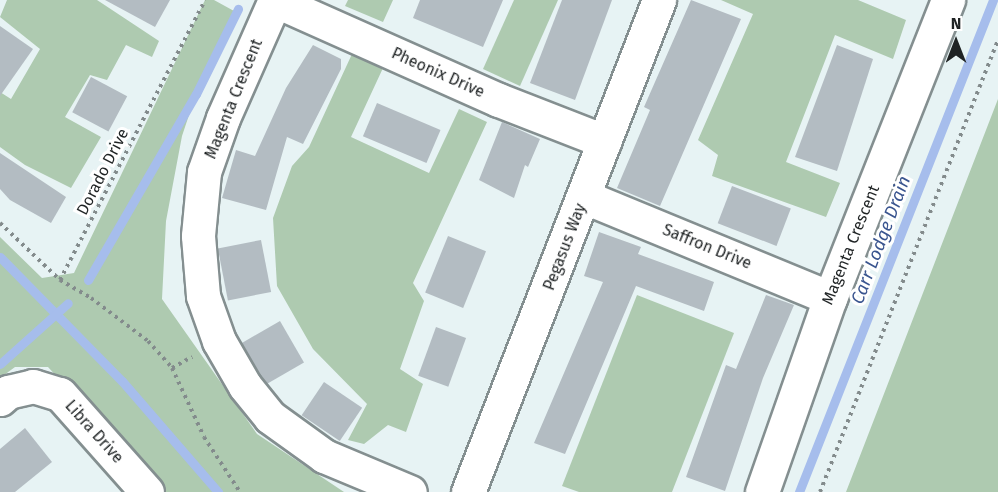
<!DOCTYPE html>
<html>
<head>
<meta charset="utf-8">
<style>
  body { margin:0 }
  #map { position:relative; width:998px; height:492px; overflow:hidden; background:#e7f3f4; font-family:"Fira Sans",sans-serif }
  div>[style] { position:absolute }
  .green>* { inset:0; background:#aecab0 }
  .stream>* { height:9px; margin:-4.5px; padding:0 4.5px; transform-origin:4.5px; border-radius:4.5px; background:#a6bdec }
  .building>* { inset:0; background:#b3bcc2; transform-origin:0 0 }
  .path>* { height:4px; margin-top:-2px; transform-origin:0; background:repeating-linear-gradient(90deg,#838b8c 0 3px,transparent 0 7.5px) }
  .roads { filter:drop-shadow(2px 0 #848f90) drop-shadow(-2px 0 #848f90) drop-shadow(0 2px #848f90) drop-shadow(0 -2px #848f90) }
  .minor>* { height:33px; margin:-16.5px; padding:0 16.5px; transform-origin:16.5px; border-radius:16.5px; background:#fff }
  span { translate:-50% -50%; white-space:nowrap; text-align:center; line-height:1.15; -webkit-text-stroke:6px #fff; paint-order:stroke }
  .street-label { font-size:16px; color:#1f2324 }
  .water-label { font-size:18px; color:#3a558f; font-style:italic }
  .north { position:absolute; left:926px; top:12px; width:60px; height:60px; -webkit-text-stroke:4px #fff; paint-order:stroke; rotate:0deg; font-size:16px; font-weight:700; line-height:24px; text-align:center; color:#1f2324 }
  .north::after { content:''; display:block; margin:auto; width:21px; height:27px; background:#1f2324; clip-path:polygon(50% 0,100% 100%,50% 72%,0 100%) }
</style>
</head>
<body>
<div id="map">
  <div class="green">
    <i style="clip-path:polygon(7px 0,97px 0,159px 41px,152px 57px,126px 45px,107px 80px,90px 75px,65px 117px,101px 137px,71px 188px,25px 165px,0 147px,0 92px,11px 99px,40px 49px,0 17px)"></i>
    <i style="clip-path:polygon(205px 0,214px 0,234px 11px,196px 94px,182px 136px,166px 221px,162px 299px,257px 434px,344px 492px,163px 492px,48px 367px,15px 367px,0 378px,0 237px,42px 278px,74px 273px)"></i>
    <i style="clip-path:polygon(348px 0,393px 0,383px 22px,345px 6px)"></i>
    <i style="clip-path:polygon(514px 0,558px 0,520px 86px,483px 69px)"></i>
    <i style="clip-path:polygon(721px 0,858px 0,906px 20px,893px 59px,835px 35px,786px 162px,840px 183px,826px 217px,712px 176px,718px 155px,698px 140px,753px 14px)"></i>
    <i style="clip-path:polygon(352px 54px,383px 68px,351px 137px,429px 173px,459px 109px,487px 122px,413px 283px,424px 301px,400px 369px,423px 384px,406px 432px,388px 425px,364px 444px,348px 440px,367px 404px,313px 349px,277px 286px,273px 218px,292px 166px,309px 147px)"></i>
    <i style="clip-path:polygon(998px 99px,998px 492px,845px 492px,846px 492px)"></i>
    <i style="clip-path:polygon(637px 295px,734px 333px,672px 492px,579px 492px,562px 486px)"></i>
  </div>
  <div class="stream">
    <i style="left:0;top:257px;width:174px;rotate:45.5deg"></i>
    <i style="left:122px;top:381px;width:147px;rotate:49.1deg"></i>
    <i style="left:88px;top:280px;width:215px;rotate:-59.9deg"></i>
    <i style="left:196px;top:94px;width:95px;rotate:-63.7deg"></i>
    <i style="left:0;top:364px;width:91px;rotate:-41.9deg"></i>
    <i style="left:799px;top:492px;width:529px;rotate:-68.48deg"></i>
  </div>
  <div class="building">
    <i style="clip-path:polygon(105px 0,170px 0,155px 27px)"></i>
    <i style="clip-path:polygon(420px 0,503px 0,483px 47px,413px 18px)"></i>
    <i style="clip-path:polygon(562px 0,612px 0,575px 100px,530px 83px)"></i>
    <i style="clip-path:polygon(691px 0,741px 19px,660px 206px,617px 188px,650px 110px,644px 107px)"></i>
    <i style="clip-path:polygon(0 26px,33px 49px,0 96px)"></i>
    <i style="clip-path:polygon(313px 45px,341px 59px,341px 69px,303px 144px,287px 137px,266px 210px,222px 198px,236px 150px,255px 156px,286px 88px)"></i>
    <i style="clip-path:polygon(837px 45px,873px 59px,837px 171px,795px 157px)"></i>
    <i style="left:91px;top:77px;width:41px;height:40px;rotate:28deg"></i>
    <i style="left:377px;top:103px;width:69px;height:36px;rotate:23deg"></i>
    <i style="clip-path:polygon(502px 122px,540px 139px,528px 167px,525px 165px,514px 198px,479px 180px)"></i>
    <i style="clip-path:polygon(0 153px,66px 197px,51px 223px,10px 200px,0 189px)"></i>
    <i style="left:732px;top:186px;width:63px;height:40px;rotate:21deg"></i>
    <i style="clip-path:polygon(599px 232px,641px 247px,638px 254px,714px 282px,704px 311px,636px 286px,565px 454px,534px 443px,603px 282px,584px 276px)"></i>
    <i style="left:448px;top:236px;width:41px;height:61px;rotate:22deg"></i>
    <i style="left:261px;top:240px;width:53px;height:44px;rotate:79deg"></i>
    <i style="clip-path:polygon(766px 295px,794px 305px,763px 378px,725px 491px,686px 477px,726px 365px,736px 369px)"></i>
    <i style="left:280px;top:321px;width:48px;height:44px;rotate:60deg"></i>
    <i style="left:436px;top:327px;width:32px;height:52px;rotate:20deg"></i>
    <i style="left:324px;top:382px;width:46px;height:40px;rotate:34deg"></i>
    <i style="clip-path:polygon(25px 428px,52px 462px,15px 492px,0 492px,0 449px)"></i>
  </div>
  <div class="path">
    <i style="left:0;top:223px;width:83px;rotate:43.5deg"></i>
    <i style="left:60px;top:280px;width:36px;rotate:30deg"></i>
    <i style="left:91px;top:298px;width:71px;rotate:37deg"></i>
    <i style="left:148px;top:341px;width:36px;rotate:48deg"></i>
    <i style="left:172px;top:368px;width:76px;rotate:65.1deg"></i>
    <i style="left:204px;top:437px;width:66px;rotate:56.8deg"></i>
    <i style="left:60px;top:280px;width:315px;rotate:-62.6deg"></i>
    <i style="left:172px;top:368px;width:23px;rotate:-29deg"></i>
    <i style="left:820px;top:492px;width:486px;rotate:-68.5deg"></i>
  </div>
  <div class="roads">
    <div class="minor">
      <i style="left:274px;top:0;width:246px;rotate:24deg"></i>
      <i style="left:499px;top:100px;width:113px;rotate:21.3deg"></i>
      <i style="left:275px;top:0;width:129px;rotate:113.8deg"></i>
      <i style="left:223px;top:118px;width:57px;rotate:109.4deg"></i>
      <i style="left:204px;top:172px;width:64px;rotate:95.4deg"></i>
      <i style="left:198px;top:236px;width:60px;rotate:85.2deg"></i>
      <i style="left:203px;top:296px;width:48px;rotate:70.4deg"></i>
      <i style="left:219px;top:341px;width:52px;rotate:60deg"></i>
      <i style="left:245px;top:386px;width:40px;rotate:51deg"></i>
      <i style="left:270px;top:417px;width:67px;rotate:35.8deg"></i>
      <i style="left:324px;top:456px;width:93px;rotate:22.7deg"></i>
      <i style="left:585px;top:197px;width:265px;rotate:22.4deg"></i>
      <i style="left:0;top:399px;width:11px;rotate:-41deg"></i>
      <i style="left:8px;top:392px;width:26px;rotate:-13deg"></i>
      <i style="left:33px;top:386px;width:28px;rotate:17deg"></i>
      <i style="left:60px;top:394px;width:131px;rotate:48.4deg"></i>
      <i style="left:468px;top:492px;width:528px;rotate:-68.78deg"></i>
      <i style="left:762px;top:492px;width:206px;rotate:-70.7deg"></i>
      <i style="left:830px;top:298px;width:321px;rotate:-68.4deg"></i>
    </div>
  </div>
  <div class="street-label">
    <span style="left:438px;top:73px;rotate:24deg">Pheonix Drive</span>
    <span style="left:234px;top:99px;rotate:-68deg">Magenta Crescent</span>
    <span style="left:103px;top:172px;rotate:-63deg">Dorado Drive</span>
    <span style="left:851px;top:245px;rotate:-68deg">Magenta Crescent</span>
    <span style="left:565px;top:247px;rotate:-69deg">Pegasus Way</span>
    <span style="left:707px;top:247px;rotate:22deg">Saffron Drive</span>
    <span style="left:94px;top:432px;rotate:48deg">Libra Drive</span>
  </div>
  <div class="water-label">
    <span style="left:881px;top:240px;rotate:-69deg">Carr Lodge Drain</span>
  </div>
  <div class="north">N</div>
</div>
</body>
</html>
